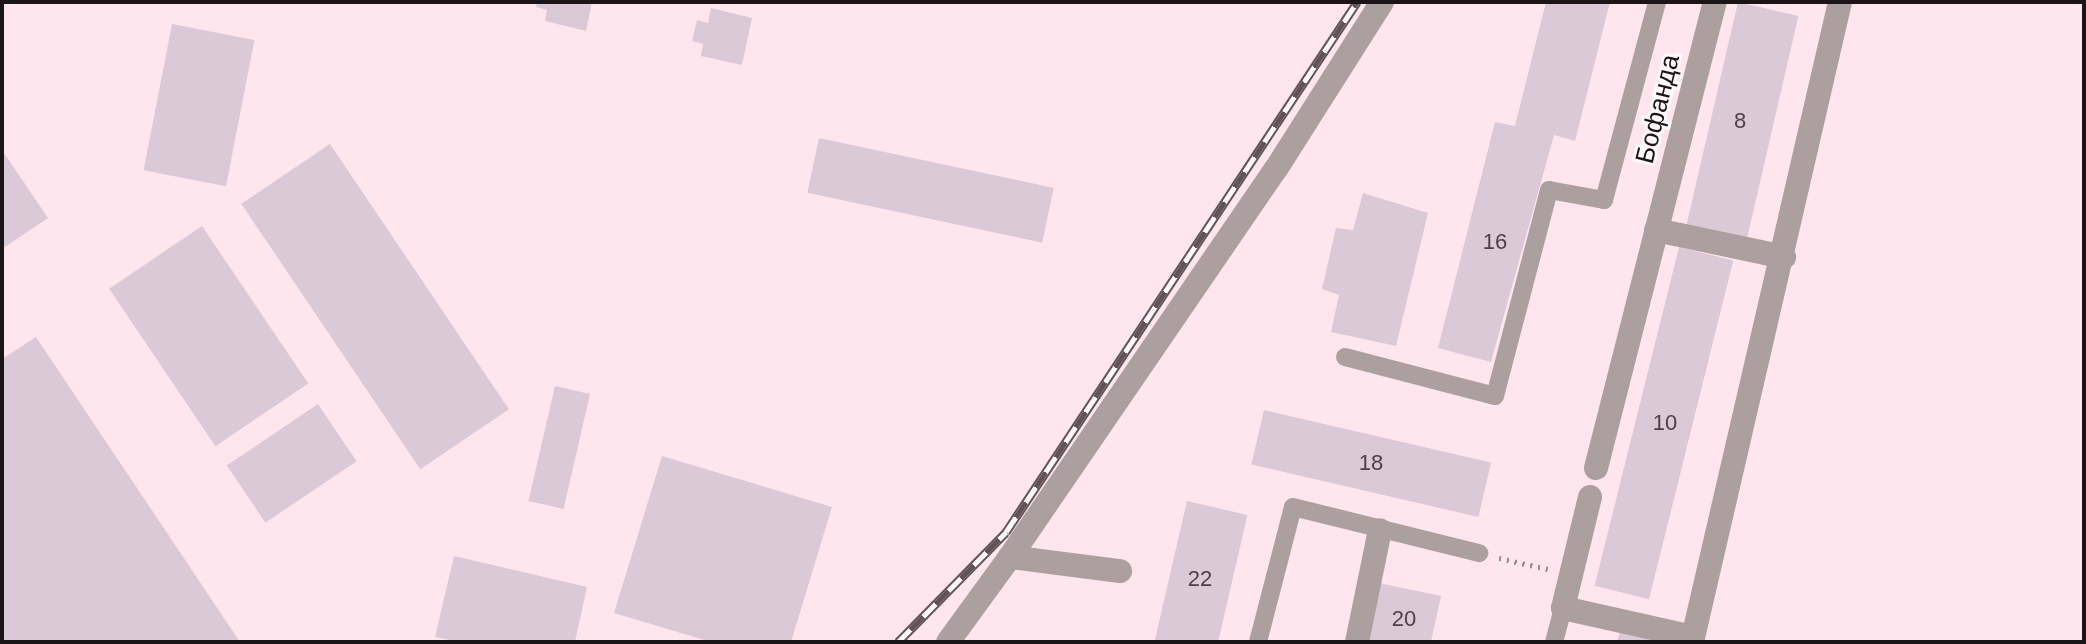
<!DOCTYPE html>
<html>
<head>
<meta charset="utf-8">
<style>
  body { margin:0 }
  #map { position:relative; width:2086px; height:644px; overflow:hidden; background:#ffe5ed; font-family:Helvetica,sans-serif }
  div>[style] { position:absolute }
  .building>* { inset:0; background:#dcc9d8; transform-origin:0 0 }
  .path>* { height:5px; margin-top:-2.5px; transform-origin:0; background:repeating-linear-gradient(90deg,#9c8a8f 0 2px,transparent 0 8px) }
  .lane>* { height:18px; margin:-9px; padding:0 9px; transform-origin:9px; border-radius:9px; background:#ab9f9f }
  .street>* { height:24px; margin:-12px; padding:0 12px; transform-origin:12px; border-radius:12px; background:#ab9f9f }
  .rail>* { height:9px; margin-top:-4.5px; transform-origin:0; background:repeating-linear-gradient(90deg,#fef9fa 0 18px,#615357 0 36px); box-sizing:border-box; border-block:2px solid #615357 }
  span { translate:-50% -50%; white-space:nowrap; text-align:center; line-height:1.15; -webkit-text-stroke:6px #fef9fa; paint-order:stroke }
  .number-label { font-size:22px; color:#4d4147 }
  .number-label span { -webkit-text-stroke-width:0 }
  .street-label { font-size:26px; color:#1d1417 }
  .frame { position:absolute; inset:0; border:4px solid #1d1417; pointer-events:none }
</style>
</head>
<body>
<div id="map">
  <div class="building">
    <i style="clip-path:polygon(537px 2px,592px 2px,586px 31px,545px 21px,547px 10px,536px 7px)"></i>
    <i style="clip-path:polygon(1546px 2px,1610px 2px,1575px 141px,1554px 135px,1491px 362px,1438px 348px,1495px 122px,1515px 126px)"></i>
    <i style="left:1738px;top:2px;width:62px;height:230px;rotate:13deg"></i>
    <i style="clip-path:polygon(711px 8px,752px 18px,742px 65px,701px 56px,703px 44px,692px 41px,697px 20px,708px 23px)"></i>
    <i style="left:172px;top:24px;width:84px;height:149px;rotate:11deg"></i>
    <i style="left:819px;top:138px;width:240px;height:56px;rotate:12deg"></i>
    <i style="left:330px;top:144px;width:320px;height:107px;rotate:56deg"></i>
    <i style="clip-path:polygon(2px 150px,48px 218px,2px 249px)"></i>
    <i style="clip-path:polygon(1363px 193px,1428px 213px,1396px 346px,1331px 332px,1339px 295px,1322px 289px,1336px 228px,1353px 230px)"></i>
    <i style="left:202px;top:226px;width:190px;height:112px;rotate:56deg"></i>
    <i style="left:1679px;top:247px;width:56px;height:349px;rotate:14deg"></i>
    <i style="clip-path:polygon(36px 337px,240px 642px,2px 642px,2px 359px)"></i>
    <i style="left:555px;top:386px;width:36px;height:118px;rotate:13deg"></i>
    <i style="left:318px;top:404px;width:69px;height:110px;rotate:56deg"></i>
    <i style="left:1264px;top:410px;width:233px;height:56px;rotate:13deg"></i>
    <i style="clip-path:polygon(662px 456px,832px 507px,791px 642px,711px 642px,614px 613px)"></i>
    <i style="left:1187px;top:501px;width:62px;height:145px;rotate:13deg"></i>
    <i style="clip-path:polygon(454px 556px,587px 587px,575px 642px,458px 642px,435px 637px)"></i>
    <i style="clip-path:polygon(1379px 583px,1441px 596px,1431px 642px,1367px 642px)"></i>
    <i style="clip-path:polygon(1620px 631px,1658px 641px,1658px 642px,1617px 642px)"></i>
  </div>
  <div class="path">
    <i style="left:1499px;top:558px;width:50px;rotate:12.7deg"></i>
  </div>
  <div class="lane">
    <i style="left:1345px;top:357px;width:155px;rotate:14.6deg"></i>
    <i style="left:1495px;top:396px;width:213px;rotate:-75.3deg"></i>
    <i style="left:1549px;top:190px;width:56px;rotate:10.3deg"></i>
    <i style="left:1604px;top:200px;width:205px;rotate:-75deg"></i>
    <i style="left:1258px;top:642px;width:139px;rotate:-75.5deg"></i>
    <i style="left:1293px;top:507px;width:192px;rotate:13.9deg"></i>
    <i style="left:1554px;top:642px;width:35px;rotate:-75deg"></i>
  </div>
  <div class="street">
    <i style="left:1656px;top:230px;width:131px;rotate:11.9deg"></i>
    <i style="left:1596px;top:468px;width:481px;rotate:-75.7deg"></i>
    <i style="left:1590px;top:497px;width:114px;rotate:103.7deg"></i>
    <i style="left:1563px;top:608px;width:133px;rotate:12.6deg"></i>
    <i style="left:1010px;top:557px;width:470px;rotate:-55.6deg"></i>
    <i style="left:1276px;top:169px;width:198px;rotate:-57.6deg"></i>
    <i style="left:948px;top:642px;width:105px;rotate:-53.9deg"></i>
    <i style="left:1010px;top:557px;width:111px;rotate:7.3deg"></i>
    <i style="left:1357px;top:642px;width:114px;rotate:-78.4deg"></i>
    <i style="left:1692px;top:642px;width:657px;rotate:-76.98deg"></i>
  </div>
  <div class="rail">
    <i style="left:898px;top:642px;width:154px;rotate:-45.5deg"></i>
    <i style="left:1006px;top:532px;width:636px;rotate:-56.48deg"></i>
  </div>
  <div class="number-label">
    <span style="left:1740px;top:121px">8</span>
    <span style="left:1495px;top:242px">16</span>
    <span style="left:1665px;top:423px">10</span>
    <span style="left:1371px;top:463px">18</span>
    <span style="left:1200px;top:579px">22</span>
    <span style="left:1404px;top:619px">20</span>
  </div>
  <div class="street-label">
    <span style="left:1658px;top:109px;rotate:-76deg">Бофанда</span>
  </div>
  <div class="frame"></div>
</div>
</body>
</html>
